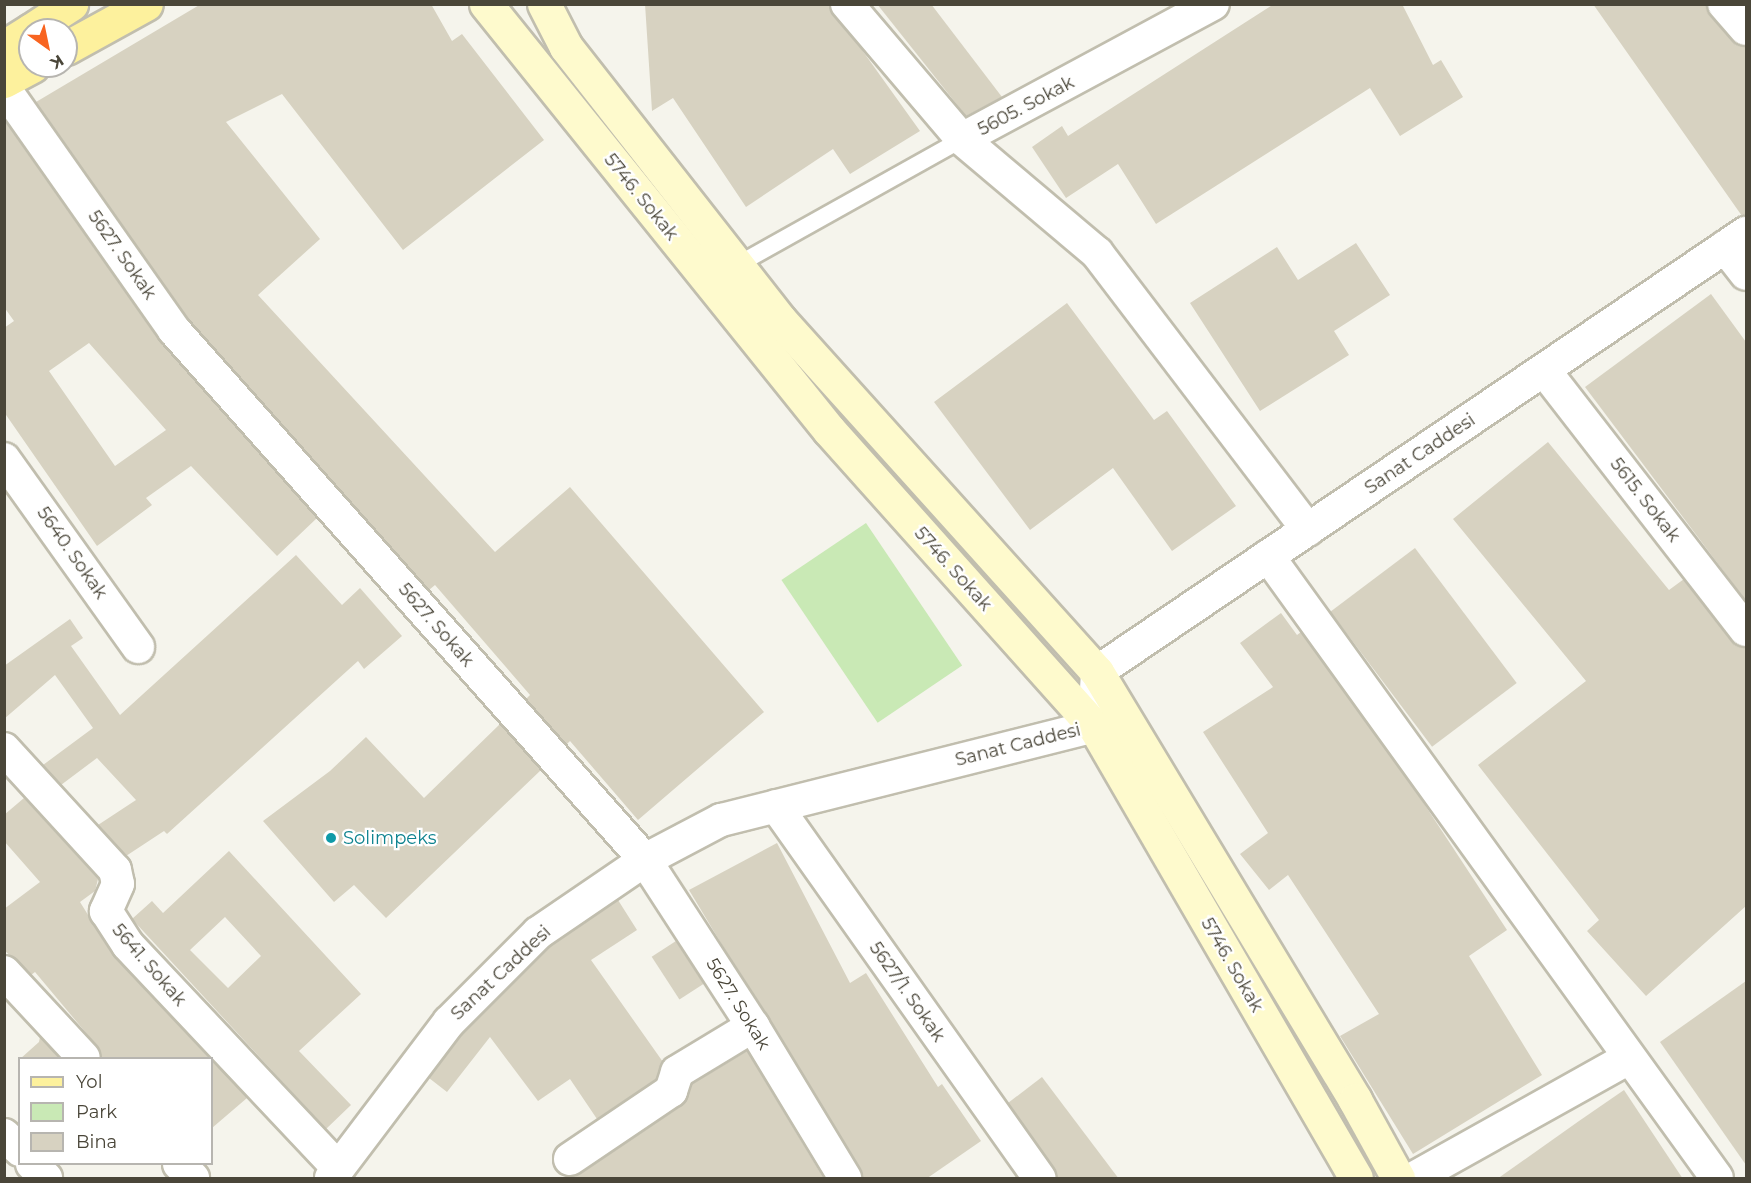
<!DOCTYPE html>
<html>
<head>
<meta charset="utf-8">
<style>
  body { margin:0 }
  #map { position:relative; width:1751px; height:1183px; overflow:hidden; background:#f5f4ec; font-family:Montserrat,sans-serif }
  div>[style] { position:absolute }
  .green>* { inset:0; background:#c9e9b5; transform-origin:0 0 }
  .building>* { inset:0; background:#d7d2c1; transform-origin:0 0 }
  .roads { filter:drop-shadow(2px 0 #c1beae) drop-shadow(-2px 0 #c1beae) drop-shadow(0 2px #c1beae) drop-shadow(0 -2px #c1beae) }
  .lane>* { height:16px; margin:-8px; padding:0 8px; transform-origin:8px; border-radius:8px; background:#fff }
  .street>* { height:32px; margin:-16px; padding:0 16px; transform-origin:16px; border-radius:16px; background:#fff }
  .secondary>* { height:33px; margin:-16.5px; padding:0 16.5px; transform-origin:16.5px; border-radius:16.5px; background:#fefacd }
  .primary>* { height:33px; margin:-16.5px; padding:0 16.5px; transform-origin:16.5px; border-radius:16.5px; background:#fdf19d }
  .dots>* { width:16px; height:16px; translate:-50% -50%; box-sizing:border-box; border:3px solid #fff; border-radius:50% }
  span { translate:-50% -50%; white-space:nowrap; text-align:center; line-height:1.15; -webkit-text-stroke:4.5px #fff; paint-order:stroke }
  .street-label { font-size:18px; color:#4a4639 }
  .culture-label { font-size:18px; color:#0d838f }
  .left { translate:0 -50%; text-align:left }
  .frame { position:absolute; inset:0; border:6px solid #4a4639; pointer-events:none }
  .legend { position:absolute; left:18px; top:1057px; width:195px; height:108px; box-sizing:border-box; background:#fff; border:2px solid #b7b5b0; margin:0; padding:8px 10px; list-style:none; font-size:18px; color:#4a4639 }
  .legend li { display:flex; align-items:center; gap:12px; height:30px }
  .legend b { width:30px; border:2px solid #b7b5b0 }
  .north { position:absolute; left:18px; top:18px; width:60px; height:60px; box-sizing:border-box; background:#fff; border:2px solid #b7b5b0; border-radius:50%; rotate:147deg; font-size:16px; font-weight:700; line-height:24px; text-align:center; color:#4a4639 }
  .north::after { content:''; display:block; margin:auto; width:21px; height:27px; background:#f86420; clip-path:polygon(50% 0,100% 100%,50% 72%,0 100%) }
</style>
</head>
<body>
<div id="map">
  <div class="green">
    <i style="left:866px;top:523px;width:172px;height:102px;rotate:56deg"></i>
  </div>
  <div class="building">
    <i style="clip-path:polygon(201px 4px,431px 4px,452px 41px,462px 34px,544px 140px,403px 250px,282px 94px,226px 122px,320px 239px,258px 295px,495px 552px,570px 487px,764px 712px,638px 820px,570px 741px,566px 745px,526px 699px,530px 695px,435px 585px,429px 590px,188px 319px,36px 102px)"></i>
    <i style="clip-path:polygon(645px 4px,829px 4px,920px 131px,850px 174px,833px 149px,746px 207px,673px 98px,652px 111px)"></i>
    <i style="clip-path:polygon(877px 4px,931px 4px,1002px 97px,966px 116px)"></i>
    <i style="clip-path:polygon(1274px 4px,1402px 4px,1433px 65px,1441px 60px,1463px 97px,1400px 136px,1370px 88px,1156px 224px,1118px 164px,1066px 198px,1032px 147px,1062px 126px,1068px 136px)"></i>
    <i style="clip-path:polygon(1593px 4px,1706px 4px,1732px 41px,1746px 47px,1746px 215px,1742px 216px)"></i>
    <i style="clip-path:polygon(evenodd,5px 121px,159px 340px,317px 518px,277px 556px,191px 466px,146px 498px,152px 505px,97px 546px,4px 412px,4px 328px,14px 321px,4px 307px,5px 121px,89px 343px,166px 430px,115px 466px,49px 371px,89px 343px)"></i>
    <i style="clip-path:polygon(1356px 243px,1390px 295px,1334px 331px,1349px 355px,1260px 411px,1190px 303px,1277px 247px,1298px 280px)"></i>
    <i style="clip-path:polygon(1711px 294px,1746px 342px,1746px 601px,1585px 387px)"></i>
    <i style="clip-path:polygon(1067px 303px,1154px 420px,1167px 411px,1236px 506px,1172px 551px,1113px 468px,1030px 530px,934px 402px)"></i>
    <i style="clip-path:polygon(1548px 442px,1669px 590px,1684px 579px,1732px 641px,1746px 648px,1746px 906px,1646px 996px,1587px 931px,1599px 920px,1478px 765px,1586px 681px,1453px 519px)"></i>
    <i style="left:1415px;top:548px;width:169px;height:106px;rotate:53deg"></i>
    <i style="clip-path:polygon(296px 555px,342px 605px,360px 588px,402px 636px,364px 669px,358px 661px,167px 834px,164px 831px,126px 856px,98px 825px,136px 800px,97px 758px,61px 785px,43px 765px,93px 728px,55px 675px,4px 719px,4px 666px,70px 619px,83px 638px,71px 646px,120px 715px)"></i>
    <i style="clip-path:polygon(1281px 613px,1297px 635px,1301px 632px,1415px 790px,1507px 930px,1469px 956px,1542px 1075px,1413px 1154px,1340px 1036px,1379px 1014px,1288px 875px,1269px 890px,1240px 854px,1268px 833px,1203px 732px,1273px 687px,1240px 643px)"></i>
    <i style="clip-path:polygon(500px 724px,541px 770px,386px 918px,354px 885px,334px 902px,263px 821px,330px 771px,366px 737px,424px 798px)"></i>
    <i style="clip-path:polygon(24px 798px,98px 879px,95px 891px,80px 902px,113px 955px,210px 1059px,101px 1059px,97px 1046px,35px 972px,31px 975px,4px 950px,4px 909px,40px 882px,4px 841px,4px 815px)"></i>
    <i style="clip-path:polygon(777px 843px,850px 983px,866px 973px,938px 1087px,942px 1084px,981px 1141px,926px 1179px,863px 1179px,689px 890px)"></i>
    <i style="clip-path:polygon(evenodd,229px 851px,361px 994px,299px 1051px,351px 1105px,326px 1129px,132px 919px,152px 901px,163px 913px,229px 851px,225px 917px,261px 956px,228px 988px,190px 950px,225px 917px)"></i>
    <i style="clip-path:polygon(618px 900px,637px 930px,591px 960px,663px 1062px,656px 1080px,597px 1119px,570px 1079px,538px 1101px,490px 1037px,447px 1092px,429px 1078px,463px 1034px,551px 946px)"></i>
    <i style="left:676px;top:941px;width:51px;height:29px;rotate:57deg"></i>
    <i style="clip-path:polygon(1746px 981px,1746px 1165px,1660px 1042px)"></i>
    <i style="clip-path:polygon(40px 1037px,60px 1059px,20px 1059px,39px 1042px)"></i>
    <i style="clip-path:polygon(747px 1051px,824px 1179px,559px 1179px,580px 1174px,681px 1106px,692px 1084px)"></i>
    <i style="clip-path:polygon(212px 1060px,247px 1098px,212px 1128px)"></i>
    <i style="clip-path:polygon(1042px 1077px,1119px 1179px,1058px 1179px,1008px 1103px)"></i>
    <i style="clip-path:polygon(1624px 1090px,1683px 1179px,1497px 1179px,1579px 1121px)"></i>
  </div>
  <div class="roads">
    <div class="lane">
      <i style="left:737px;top:265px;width:258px;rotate:-29.2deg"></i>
    </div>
    <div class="street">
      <i style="left:847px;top:4px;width:177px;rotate:49.6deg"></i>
      <i style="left:962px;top:139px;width:285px;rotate:-28.3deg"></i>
      <i style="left:1724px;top:4px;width:33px;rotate:49deg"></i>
      <i style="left:4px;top:88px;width:296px;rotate:54.9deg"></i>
      <i style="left:174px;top:330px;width:709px;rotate:48.37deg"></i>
      <i style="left:645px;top:860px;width:198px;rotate:57deg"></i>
      <i style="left:753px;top:1026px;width:178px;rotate:58.8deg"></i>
      <i style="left:962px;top:139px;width:177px;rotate:40.2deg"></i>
      <i style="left:1097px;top:253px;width:348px;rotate:52.7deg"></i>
      <i style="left:1725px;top:247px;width:34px;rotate:52deg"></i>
      <i style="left:1544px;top:370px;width:329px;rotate:52.2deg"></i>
      <i style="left:4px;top:459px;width:231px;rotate:54.5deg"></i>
      <i style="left:1268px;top:556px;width:767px;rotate:54.18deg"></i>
      <i style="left:4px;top:749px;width:164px;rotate:47.5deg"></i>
      <i style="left:115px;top:870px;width:14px;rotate:78deg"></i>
      <i style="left:118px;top:884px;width:30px;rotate:114deg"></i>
      <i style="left:106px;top:911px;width:40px;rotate:57.1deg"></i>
      <i style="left:128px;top:945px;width:306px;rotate:46.7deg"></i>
      <i style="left:776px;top:806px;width:456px;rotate:54.7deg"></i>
      <i style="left:4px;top:972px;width:117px;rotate:47.1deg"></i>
      <i style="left:4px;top:1135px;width:22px;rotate:43deg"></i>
      <i style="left:570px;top:1159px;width:122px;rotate:-34deg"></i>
      <i style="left:671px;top:1091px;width:20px;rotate:-72deg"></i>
      <i style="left:677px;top:1072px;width:89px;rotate:-31.2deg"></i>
      <i style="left:32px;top:1164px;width:20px;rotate:45deg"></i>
      <i style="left:179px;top:1164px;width:20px;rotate:45deg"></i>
      <i style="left:331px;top:1178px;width:196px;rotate:-52.9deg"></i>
      <i style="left:449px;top:1022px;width:126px;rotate:-45deg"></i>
      <i style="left:538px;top:933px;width:130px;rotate:-34.3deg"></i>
      <i style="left:645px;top:860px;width:86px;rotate:-27.8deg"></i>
      <i style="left:721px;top:820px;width:385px;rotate:-14.1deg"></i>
      <i style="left:1094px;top:726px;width:54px;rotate:-86.8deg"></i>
      <i style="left:1097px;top:672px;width:784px;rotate:-34.08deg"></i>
      <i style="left:1414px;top:1178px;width:246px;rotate:-29.2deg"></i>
    </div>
    <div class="secondary">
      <i style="left:486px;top:4px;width:547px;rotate:51.16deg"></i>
      <i style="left:829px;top:430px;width:397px;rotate:48.2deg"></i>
      <i style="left:1094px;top:726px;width:522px;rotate:59.9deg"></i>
      <i style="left:544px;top:4px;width:48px;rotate:62.9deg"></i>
      <i style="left:566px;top:47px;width:347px;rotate:51.9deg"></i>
      <i style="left:780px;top:320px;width:474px;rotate:48deg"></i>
      <i style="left:1097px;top:672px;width:500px;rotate:58.9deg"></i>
      <i style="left:1355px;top:1100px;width:89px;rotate:61.1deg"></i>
    </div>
    <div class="primary">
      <i style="left:31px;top:30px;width:48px;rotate:-33deg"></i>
      <i style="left:4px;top:47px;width:31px;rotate:-32deg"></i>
      <i style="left:66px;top:48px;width:91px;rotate:-28.8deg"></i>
      <i style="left:4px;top:81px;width:32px;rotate:-28deg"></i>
    </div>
  </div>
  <div class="dots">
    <i style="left:331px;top:838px;background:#0f9aa8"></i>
  </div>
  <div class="street-label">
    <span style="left:1026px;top:106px;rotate:-28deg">5605. Sokak</span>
    <span style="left:641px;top:197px;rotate:51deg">5746. Sokak</span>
    <span style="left:122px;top:255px;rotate:55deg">5627. Sokak</span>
    <span style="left:1420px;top:454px;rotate:-34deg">Sanat Caddesi</span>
    <span style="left:1645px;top:500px;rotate:52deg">5615. Sokak</span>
    <span style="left:72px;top:553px;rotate:55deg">5640. Sokak</span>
    <span style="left:953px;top:569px;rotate:48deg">5746. Sokak</span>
    <span style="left:436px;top:625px;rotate:49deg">5627. Sokak</span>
    <span style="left:1018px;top:745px;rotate:-14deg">Sanat Caddesi</span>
    <span style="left:149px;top:965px;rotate:49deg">5641. Sokak</span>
    <span style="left:1232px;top:965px;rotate:60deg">5746. Sokak</span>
    <span style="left:501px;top:973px;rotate:-43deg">Sanat Caddesi</span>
    <span style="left:907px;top:992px;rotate:55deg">5627/1. Sokak</span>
    <span style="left:738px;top:1004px;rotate:58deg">5627. Sokak</span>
  </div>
  <div class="culture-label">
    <span class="left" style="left:343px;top:838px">Solimpeks</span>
  </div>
  <div class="frame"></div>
  <ul class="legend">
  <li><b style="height:8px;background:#fdf19d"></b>Yol</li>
  <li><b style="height:16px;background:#c9e9b5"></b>Park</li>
  <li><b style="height:16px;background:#d7d2c1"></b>Bina</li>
  </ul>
  <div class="north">K</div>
</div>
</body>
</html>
